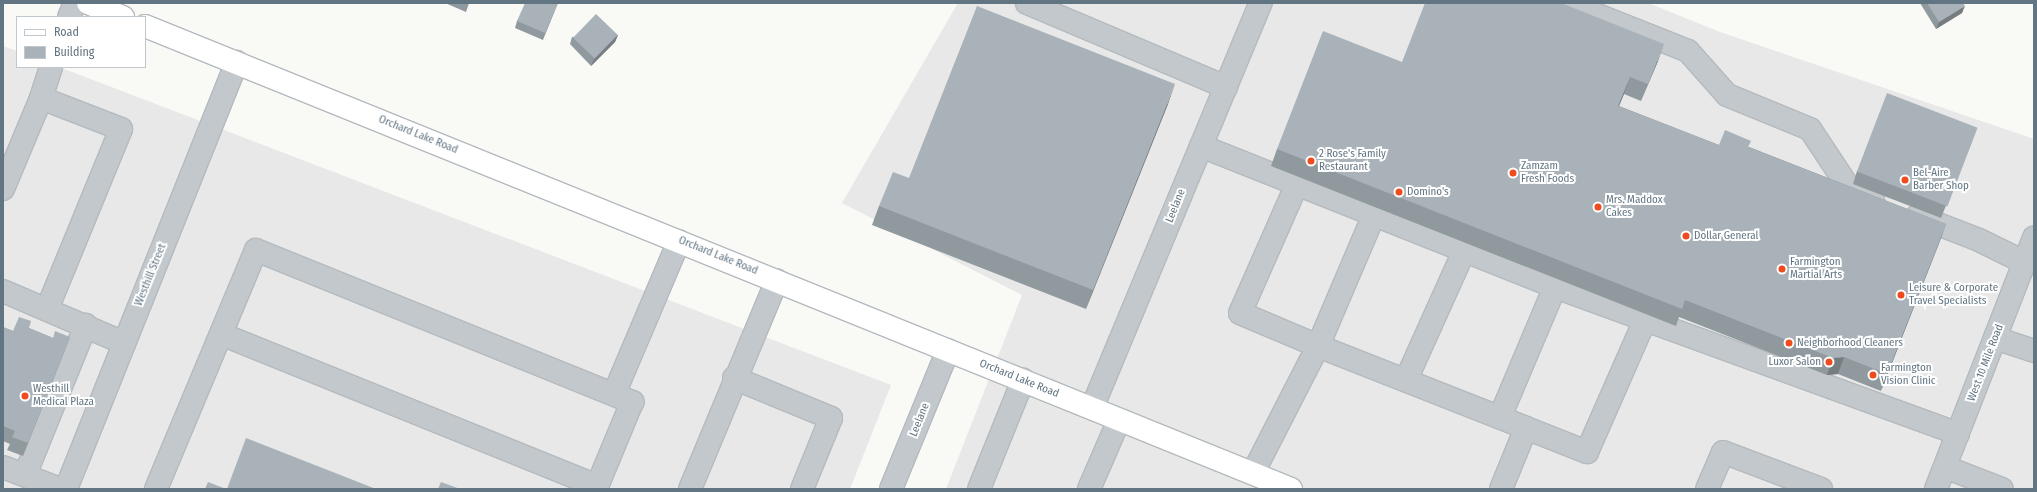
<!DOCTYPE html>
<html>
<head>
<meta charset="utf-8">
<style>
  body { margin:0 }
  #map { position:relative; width:2037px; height:492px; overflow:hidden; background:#f9f9f6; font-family:"Fira Sans Condensed",sans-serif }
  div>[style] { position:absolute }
  .built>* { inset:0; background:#e7e8e7 }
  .roads { filter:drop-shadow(1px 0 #b4babe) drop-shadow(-1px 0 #b4babe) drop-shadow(0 1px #b4babe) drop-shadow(0 -1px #b4babe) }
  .minor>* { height:22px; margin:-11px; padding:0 11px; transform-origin:11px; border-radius:11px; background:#c3c8cc }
  .major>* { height:22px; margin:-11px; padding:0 11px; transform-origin:11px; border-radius:11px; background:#fff }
  .wall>* { inset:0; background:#90999e }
  .shaded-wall>* { inset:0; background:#767d81 }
  .building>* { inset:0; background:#a8b2b8; transform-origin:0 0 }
  .dots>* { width:11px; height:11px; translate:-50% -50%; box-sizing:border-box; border:2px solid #fff; border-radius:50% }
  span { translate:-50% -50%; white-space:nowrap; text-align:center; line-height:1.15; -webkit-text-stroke:4px #fff; paint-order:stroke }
  .street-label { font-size:11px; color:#627583 }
  .poi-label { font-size:11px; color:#627583 }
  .left { translate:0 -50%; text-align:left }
  .right { translate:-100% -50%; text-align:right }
  .frame { position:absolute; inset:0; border:4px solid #627583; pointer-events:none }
  .legend { position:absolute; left:16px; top:16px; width:130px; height:52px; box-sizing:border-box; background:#fff; border:1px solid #c0c8cd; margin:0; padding:5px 7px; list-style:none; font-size:12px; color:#627583 }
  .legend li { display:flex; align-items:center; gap:8px; height:20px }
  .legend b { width:20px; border:1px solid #c0c8cd }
</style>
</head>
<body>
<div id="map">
  <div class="built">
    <i style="clip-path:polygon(958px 3px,1648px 3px,1720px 32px,2034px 139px,2034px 489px,946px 489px,1022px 295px,842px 203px)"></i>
    <i style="clip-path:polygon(3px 46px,17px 51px,17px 67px,59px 67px,891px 385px,850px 489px,3px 489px)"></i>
  </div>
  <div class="roads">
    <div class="minor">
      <i style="left:1027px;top:3px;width:216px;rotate:22.9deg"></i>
      <i style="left:1567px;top:3px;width:130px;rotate:21.6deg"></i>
      <i style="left:1688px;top:51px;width:59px;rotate:48.4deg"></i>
      <i style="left:1727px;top:95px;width:90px;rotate:22.3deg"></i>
      <i style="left:1810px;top:129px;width:74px;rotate:56.5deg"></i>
      <i style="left:1851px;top:191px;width:24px;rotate:22deg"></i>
      <i style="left:69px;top:17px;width:15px;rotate:-67deg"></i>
      <i style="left:41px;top:98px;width:86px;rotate:21.2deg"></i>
      <i style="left:121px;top:129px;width:195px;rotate:112.3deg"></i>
      <i style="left:1201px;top:146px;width:381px;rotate:21.7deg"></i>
      <i style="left:1555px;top:287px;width:429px;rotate:20deg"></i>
      <i style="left:1297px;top:184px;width:141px;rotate:113.8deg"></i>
      <i style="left:1240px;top:313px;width:85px;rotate:22.9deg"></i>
      <i style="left:1318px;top:346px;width:142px;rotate:-66.9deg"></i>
      <i style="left:3px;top:189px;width:99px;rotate:-67.3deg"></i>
      <i style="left:41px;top:98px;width:33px;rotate:-72deg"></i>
      <i style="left:1917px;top:216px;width:66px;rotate:21.2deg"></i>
      <i style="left:1979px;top:240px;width:50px;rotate:26.1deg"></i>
      <i style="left:3px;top:291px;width:132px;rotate:23.3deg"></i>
      <i style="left:221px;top:334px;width:406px;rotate:22deg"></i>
      <i style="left:1995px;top:338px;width:41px;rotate:18.4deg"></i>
      <i style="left:734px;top:378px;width:105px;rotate:22.4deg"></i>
      <i style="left:831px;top:418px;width:77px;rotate:112.2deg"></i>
      <i style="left:1406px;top:380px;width:141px;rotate:-65.8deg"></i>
      <i style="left:614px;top:394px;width:166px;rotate:-67deg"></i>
      <i style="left:1092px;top:408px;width:439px;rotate:-67.4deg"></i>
      <i style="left:1500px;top:417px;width:141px;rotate:-67.1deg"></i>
      <i style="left:1526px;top:428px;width:66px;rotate:21.5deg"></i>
      <i style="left:1587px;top:452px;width:144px;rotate:-66.3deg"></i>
      <i style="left:3px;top:467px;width:61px;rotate:21.1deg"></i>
      <i style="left:1945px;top:467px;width:61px;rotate:21.1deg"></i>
      <i style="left:1253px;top:473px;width:143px;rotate:-62.9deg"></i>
      <i style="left:1318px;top:346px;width:224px;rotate:21.5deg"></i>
      <i style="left:1526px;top:428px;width:66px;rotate:112.3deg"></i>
      <i style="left:25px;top:475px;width:162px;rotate:-67.9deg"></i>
      <i style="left:66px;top:489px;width:460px;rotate:-68.2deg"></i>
      <i style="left:156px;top:489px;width:259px;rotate:-67.3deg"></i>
      <i style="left:256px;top:250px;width:406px;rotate:22deg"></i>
      <i style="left:632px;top:402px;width:94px;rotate:112.5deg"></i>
      <i style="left:690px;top:489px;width:226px;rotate:-67.4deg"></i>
      <i style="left:891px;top:489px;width:150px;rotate:-67.7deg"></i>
      <i style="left:979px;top:489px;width:118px;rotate:-68deg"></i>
      <i style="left:1089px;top:489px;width:75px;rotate:-66.5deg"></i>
      <i style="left:1707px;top:489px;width:40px;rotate:-66.6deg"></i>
      <i style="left:1723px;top:452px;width:105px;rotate:20.7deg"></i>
      <i style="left:1936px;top:489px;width:270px;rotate:-68.7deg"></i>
    </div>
    <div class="major">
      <i style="left:88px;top:3px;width:38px;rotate:22deg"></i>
      <i style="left:145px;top:26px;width:1236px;rotate:22deg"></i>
    </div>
  </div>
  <div class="wall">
    <i style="clip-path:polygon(445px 3px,469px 3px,466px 12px)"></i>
    <i style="clip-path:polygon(558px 3px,543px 40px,515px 28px,517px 21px)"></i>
    <i style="clip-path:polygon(1920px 3px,1963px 3px,1962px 13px,1936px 29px)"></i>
    <i style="clip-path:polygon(618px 35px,615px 42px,591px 66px,570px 44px,572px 37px)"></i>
    <i style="clip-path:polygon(1658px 61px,1641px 101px,1624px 94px,1619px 106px,1719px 145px,1749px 147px,1946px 224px,1881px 391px,1838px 374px,1827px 375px,1679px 317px,1676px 326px,1271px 166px,1277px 149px,1402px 62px)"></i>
    <i style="clip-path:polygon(1168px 104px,1086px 309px,872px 225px,879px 206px,909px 178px)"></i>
    <i style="clip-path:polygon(1972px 141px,1941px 218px,1853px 184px,1857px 171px)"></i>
    <i style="clip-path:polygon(3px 327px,13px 331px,29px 328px,53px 338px,70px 337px,23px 456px,7px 450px,10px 444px,3px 441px)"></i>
  </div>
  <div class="shaded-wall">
    <i style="clip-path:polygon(1965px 6px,1962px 13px,1936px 29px,1939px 22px)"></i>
    <i style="clip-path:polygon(618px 35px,615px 42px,591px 66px,594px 59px)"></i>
    <i style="clip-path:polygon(1664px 44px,1658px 61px,1641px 101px,1648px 84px)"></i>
    <i style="clip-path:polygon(1630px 77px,1624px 94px,1612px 122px,1618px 106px)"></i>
    <i style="clip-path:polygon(1175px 84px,1168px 104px,1086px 309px,1093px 290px)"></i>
    <i style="clip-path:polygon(1946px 224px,1940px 241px,1881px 391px,1887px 374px)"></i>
    <i style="clip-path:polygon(70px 337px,65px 350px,23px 456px,28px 443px)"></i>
    <i style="clip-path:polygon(1844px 357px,1838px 374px,1827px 375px,1833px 358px)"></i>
  </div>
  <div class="building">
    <i style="clip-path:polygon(525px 3px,558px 3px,545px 33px,517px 21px)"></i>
    <i style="clip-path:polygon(1425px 3px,1561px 3px,1664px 44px,1648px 84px,1630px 77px,1618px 106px,1719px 145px,1725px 130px,1751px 141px,1748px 147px,1946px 224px,1887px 374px,1844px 357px,1833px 358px,1685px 300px,1682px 309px,1277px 149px,1323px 31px,1402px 62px)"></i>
    <i style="clip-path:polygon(1927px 3px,1963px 3px,1965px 6px,1939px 22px)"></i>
    <i style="clip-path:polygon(977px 6px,1175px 84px,1093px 290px,879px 206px,893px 172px,909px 178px)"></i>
    <i style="left:596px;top:14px;width:30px;height:33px;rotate:44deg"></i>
    <i style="left:1887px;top:93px;width:97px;height:84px;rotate:21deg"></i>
    <i style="clip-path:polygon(19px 317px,31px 321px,29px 328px,53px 338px,55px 331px,70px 337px,28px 443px,12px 437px,15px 431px,3px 426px,3px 327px,13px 331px)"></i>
    <i style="clip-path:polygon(246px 438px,376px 489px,227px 489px)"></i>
    <i style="clip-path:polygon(208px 482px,226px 489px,205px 489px)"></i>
    <i style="clip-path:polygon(441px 482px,460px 489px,438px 489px)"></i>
  </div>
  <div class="dots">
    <i style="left:1311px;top:161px;background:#f04a1f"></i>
    <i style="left:1513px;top:173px;background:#f04a1f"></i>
    <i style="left:1905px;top:180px;background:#f04a1f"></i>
    <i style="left:1399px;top:192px;background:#f04a1f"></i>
    <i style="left:1598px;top:207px;background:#f04a1f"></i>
    <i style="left:1686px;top:236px;background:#f04a1f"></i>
    <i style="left:1782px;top:269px;background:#f04a1f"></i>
    <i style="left:1901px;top:295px;background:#f04a1f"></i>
    <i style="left:1789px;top:343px;background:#f04a1f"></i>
    <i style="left:1829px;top:362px;background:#f04a1f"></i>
    <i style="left:1873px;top:375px;background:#f04a1f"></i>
    <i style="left:25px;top:396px;background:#f04a1f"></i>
  </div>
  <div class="street-label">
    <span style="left:418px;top:135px;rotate:22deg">Orchard Lake Road</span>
    <span style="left:1176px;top:206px;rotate:-68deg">Leelane</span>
    <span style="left:718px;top:256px;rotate:22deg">Orchard Lake Road</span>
    <span style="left:151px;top:275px;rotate:-68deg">Westhill Street</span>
    <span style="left:1986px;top:363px;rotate:-69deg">West 10 Mile Road</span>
    <span style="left:1019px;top:379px;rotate:22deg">Orchard Lake Road</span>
    <span style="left:920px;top:420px;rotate:-68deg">Leelane</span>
  </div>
  <div class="poi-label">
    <span class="left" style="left:1319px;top:161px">2 Rose's Family<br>Restaurant</span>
    <span class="left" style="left:1521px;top:173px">Zamzam<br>Fresh Foods</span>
    <span class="left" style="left:1913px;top:180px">Bel-Aire<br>Barber Shop</span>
    <span class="left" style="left:1407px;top:192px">Domino's</span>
    <span class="left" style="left:1606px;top:207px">Mrs. Maddox<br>Cakes</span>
    <span class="left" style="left:1694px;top:236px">Dollar General</span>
    <span class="left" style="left:1790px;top:269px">Farmington<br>Martial Arts</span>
    <span class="left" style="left:1909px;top:295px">Leisure &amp; Corporate<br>Travel Specialists</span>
    <span class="left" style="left:1797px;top:343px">Neighborhood Cleaners</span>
    <span class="right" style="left:1821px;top:362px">Luxor Salon</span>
    <span class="left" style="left:1881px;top:375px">Farmington<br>Vision Clinic</span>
    <span class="left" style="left:33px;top:396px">Westhill<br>Medical Plaza</span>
  </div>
  <div class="frame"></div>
  <ul class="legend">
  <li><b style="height:5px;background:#fff"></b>Road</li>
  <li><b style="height:11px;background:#a8b2b8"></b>Building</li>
  </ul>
</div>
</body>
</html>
